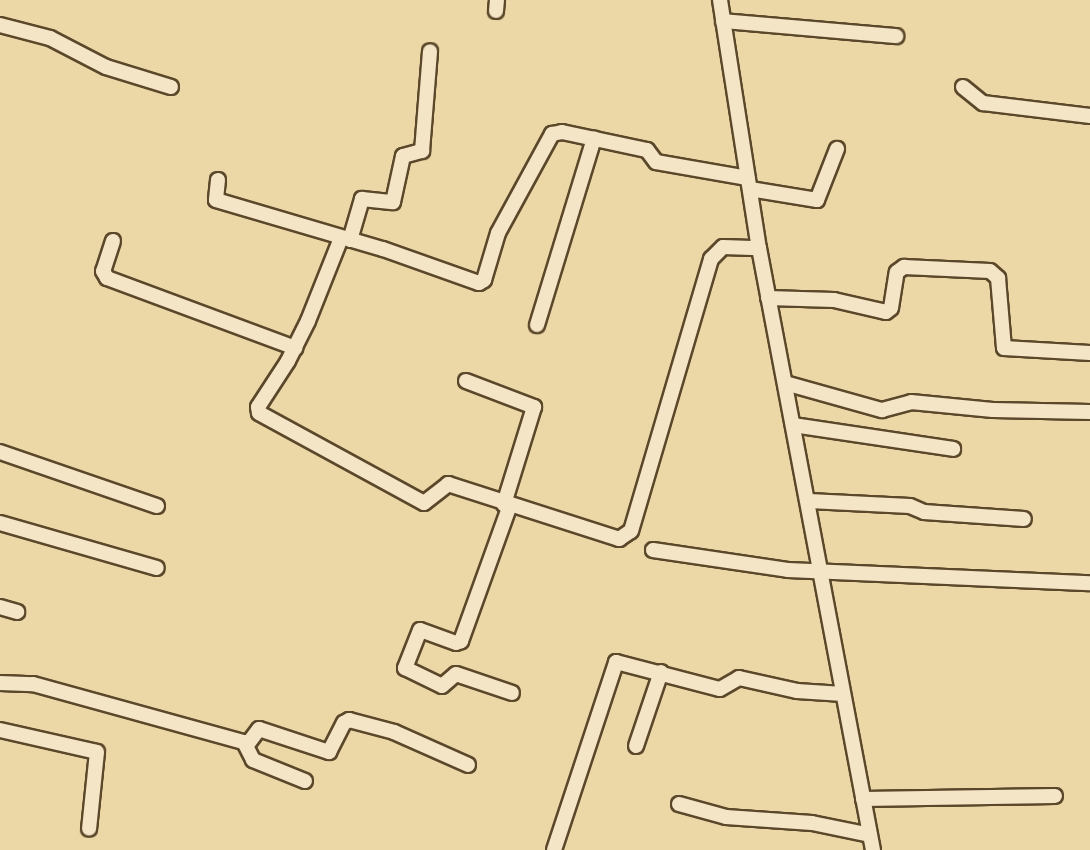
<!DOCTYPE html>
<html>
<head>
<meta charset="utf-8">
<style>
  body { margin:0 }
  #map { position:relative; width:1090px; height:850px; overflow:hidden; background:#ecd7a7; font-family:"Old Standard TT",serif }
  div>[style] { position:absolute }
  .roads { filter:drop-shadow(2px 0 #5b472a) drop-shadow(-2px 0 #5b472a) drop-shadow(0 2px #5b472a) drop-shadow(0 -2px #5b472a) }
  .minor>* { height:14px; margin:-7px; padding:0 7px; transform-origin:7px; border-radius:7px; background:#f3e5c6 }
  span { translate:-50% -50%; white-space:nowrap; text-align:center; line-height:1.15; -webkit-text-stroke:4.5px #f3e5c6; paint-order:stroke }
</style>
</head>
<body>
<div id="map">
  <div class="roads">
    <div class="minor">
      <i style="left:720px;top:0;width:251px;rotate:81.1deg"></i>
      <i style="left:759px;top:248px;width:613px;rotate:79.28deg"></i>
      <i style="left:496px;top:11px;width:11px;rotate:-85deg"></i>
      <i style="left:723px;top:21px;width:174px;rotate:5deg"></i>
      <i style="left:0;top:25px;width:52px;rotate:14.6deg"></i>
      <i style="left:50px;top:38px;width:63px;rotate:27.4deg"></i>
      <i style="left:106px;top:67px;width:68px;rotate:17.1deg"></i>
      <i style="left:963px;top:87px;width:26px;rotate:39deg"></i>
      <i style="left:983px;top:103px;width:108px;rotate:6.9deg"></i>
      <i style="left:218px;top:180px;width:20px;rotate:96deg"></i>
      <i style="left:216px;top:200px;width:174px;rotate:16.4deg"></i>
      <i style="left:383px;top:249px;width:102px;rotate:19.5deg"></i>
      <i style="left:479px;top:283px;width:6px;rotate:-31deg"></i>
      <i style="left:484px;top:280px;width:49px;rotate:-73.4deg"></i>
      <i style="left:498px;top:233px;width:113px;rotate:-61.4deg"></i>
      <i style="left:552px;top:134px;width:10px;rotate:-11deg"></i>
      <i style="left:562px;top:132px;width:87px;rotate:12deg"></i>
      <i style="left:647px;top:150px;width:15px;rotate:53deg"></i>
      <i style="left:656px;top:162px;width:93px;rotate:9.9deg"></i>
      <i style="left:750px;top:189px;width:68px;rotate:9.3deg"></i>
      <i style="left:817px;top:200px;width:55px;rotate:-68.6deg"></i>
      <i style="left:341px;top:238px;width:89px;rotate:111.7deg"></i>
      <i style="left:308px;top:321px;width:45px;rotate:116.6deg"></i>
      <i style="left:288px;top:361px;width:55px;rotate:123.1deg"></i>
      <i style="left:258px;top:407px;width:6px;rotate:81deg"></i>
      <i style="left:259px;top:413px;width:188px;rotate:28.6deg"></i>
      <i style="left:424px;top:503px;width:31px;rotate:-38deg"></i>
      <i style="left:448px;top:484px;width:180px;rotate:17.8deg"></i>
      <i style="left:619px;top:539px;width:14px;rotate:-34deg"></i>
      <i style="left:631px;top:531px;width:284px;rotate:-73.6deg"></i>
      <i style="left:711px;top:259px;width:17px;rotate:-45deg"></i>
      <i style="left:723px;top:247px;width:36px;rotate:2deg"></i>
      <i style="left:350px;top:240px;width:43px;rotate:-73.7deg"></i>
      <i style="left:362px;top:199px;width:31px;rotate:6deg"></i>
      <i style="left:393px;top:202px;width:47px;rotate:-77.7deg"></i>
      <i style="left:403px;top:156px;width:20px;rotate:-15deg"></i>
      <i style="left:422px;top:151px;width:100px;rotate:-85.4deg"></i>
      <i style="left:113px;top:241px;width:32px;rotate:108deg"></i>
      <i style="left:103px;top:271px;width:8px;rotate:60deg"></i>
      <i style="left:107px;top:278px;width:201px;rotate:20.4deg"></i>
      <i style="left:768px;top:298px;width:66px;rotate:1.7deg"></i>
      <i style="left:834px;top:300px;width:53px;rotate:13deg"></i>
      <i style="left:886px;top:312px;width:6px;rotate:-39deg"></i>
      <i style="left:891px;top:308px;width:36px;rotate:-81deg"></i>
      <i style="left:897px;top:272px;width:9px;rotate:-36deg"></i>
      <i style="left:904px;top:267px;width:86px;rotate:2.7deg"></i>
      <i style="left:990px;top:271px;width:11px;rotate:41deg"></i>
      <i style="left:998px;top:278px;width:70px;rotate:85.1deg"></i>
      <i style="left:1004px;top:348px;width:86px;rotate:3.3deg"></i>
      <i style="left:537px;top:325px;width:195px;rotate:-73deg"></i>
      <i style="left:466px;top:381px;width:73px;rotate:20.9deg"></i>
      <i style="left:534px;top:407px;width:102px;rotate:107.2deg"></i>
      <i style="left:785px;top:383px;width:101px;rotate:15.6deg"></i>
      <i style="left:882px;top:410px;width:30px;rotate:-15deg"></i>
      <i style="left:911px;top:402px;width:82px;rotate:5.6deg"></i>
      <i style="left:993px;top:410px;width:97px;rotate:1.2deg"></i>
      <i style="left:793px;top:425px;width:162px;rotate:8.5deg"></i>
      <i style="left:0;top:452px;width:166px;rotate:19deg"></i>
      <i style="left:809px;top:501px;width:101px;rotate:2.8deg"></i>
      <i style="left:910px;top:506px;width:15px;rotate:23deg"></i>
      <i style="left:924px;top:512px;width:100px;rotate:4deg"></i>
      <i style="left:510px;top:505px;width:145px;rotate:109.8deg"></i>
      <i style="left:461px;top:641px;width:5px;rotate:158deg"></i>
      <i style="left:456px;top:643px;width:38px;rotate:-160deg"></i>
      <i style="left:420px;top:630px;width:41px;rotate:111.5deg"></i>
      <i style="left:405px;top:668px;width:41px;rotate:25.9deg"></i>
      <i style="left:442px;top:686px;width:18px;rotate:-41deg"></i>
      <i style="left:456px;top:674px;width:59px;rotate:18.7deg"></i>
      <i style="left:0;top:523px;width:163px;rotate:16deg"></i>
      <i style="left:653px;top:550px;width:136px;rotate:8.4deg"></i>
      <i style="left:788px;top:570px;width:302px;rotate:2.5deg"></i>
      <i style="left:0;top:607px;width:18px;rotate:16deg"></i>
      <i style="left:0;top:683px;width:33px;rotate:2deg"></i>
      <i style="left:33px;top:684px;width:219px;rotate:15.4deg"></i>
      <i style="left:244px;top:742px;width:20px;rotate:63deg"></i>
      <i style="left:253px;top:760px;width:56px;rotate:22deg"></i>
      <i style="left:0;top:730px;width:99px;rotate:12.8deg"></i>
      <i style="left:97px;top:752px;width:77px;rotate:95.9deg"></i>
      <i style="left:247px;top:745px;width:20px;rotate:-53deg"></i>
      <i style="left:259px;top:729px;width:74px;rotate:18.2deg"></i>
      <i style="left:329px;top:752px;width:33px;rotate:-63deg"></i>
      <i style="left:344px;top:723px;width:6px;rotate:-31deg"></i>
      <i style="left:349px;top:720px;width:47px;rotate:14.9deg"></i>
      <i style="left:394px;top:732px;width:81px;rotate:24deg"></i>
      <i style="left:636px;top:746px;width:78px;rotate:-71.3deg"></i>
      <i style="left:863px;top:799px;width:192px;rotate:-0.9deg"></i>
      <i style="left:679px;top:804px;width:49px;rotate:15.5deg"></i>
      <i style="left:726px;top:817px;width:86px;rotate:4deg"></i>
      <i style="left:812px;top:823px;width:59px;rotate:11.7deg"></i>
      <i style="left:554px;top:850px;width:198px;rotate:-71.7deg"></i>
      <i style="left:616px;top:662px;width:107px;rotate:14.6deg"></i>
      <i style="left:720px;top:689px;width:22px;rotate:-30deg"></i>
      <i style="left:739px;top:678px;width:59px;rotate:12.6deg"></i>
      <i style="left:797px;top:691px;width:46px;rotate:3.7deg"></i>
    </div>
  </div>
</div>
</body>
</html>
